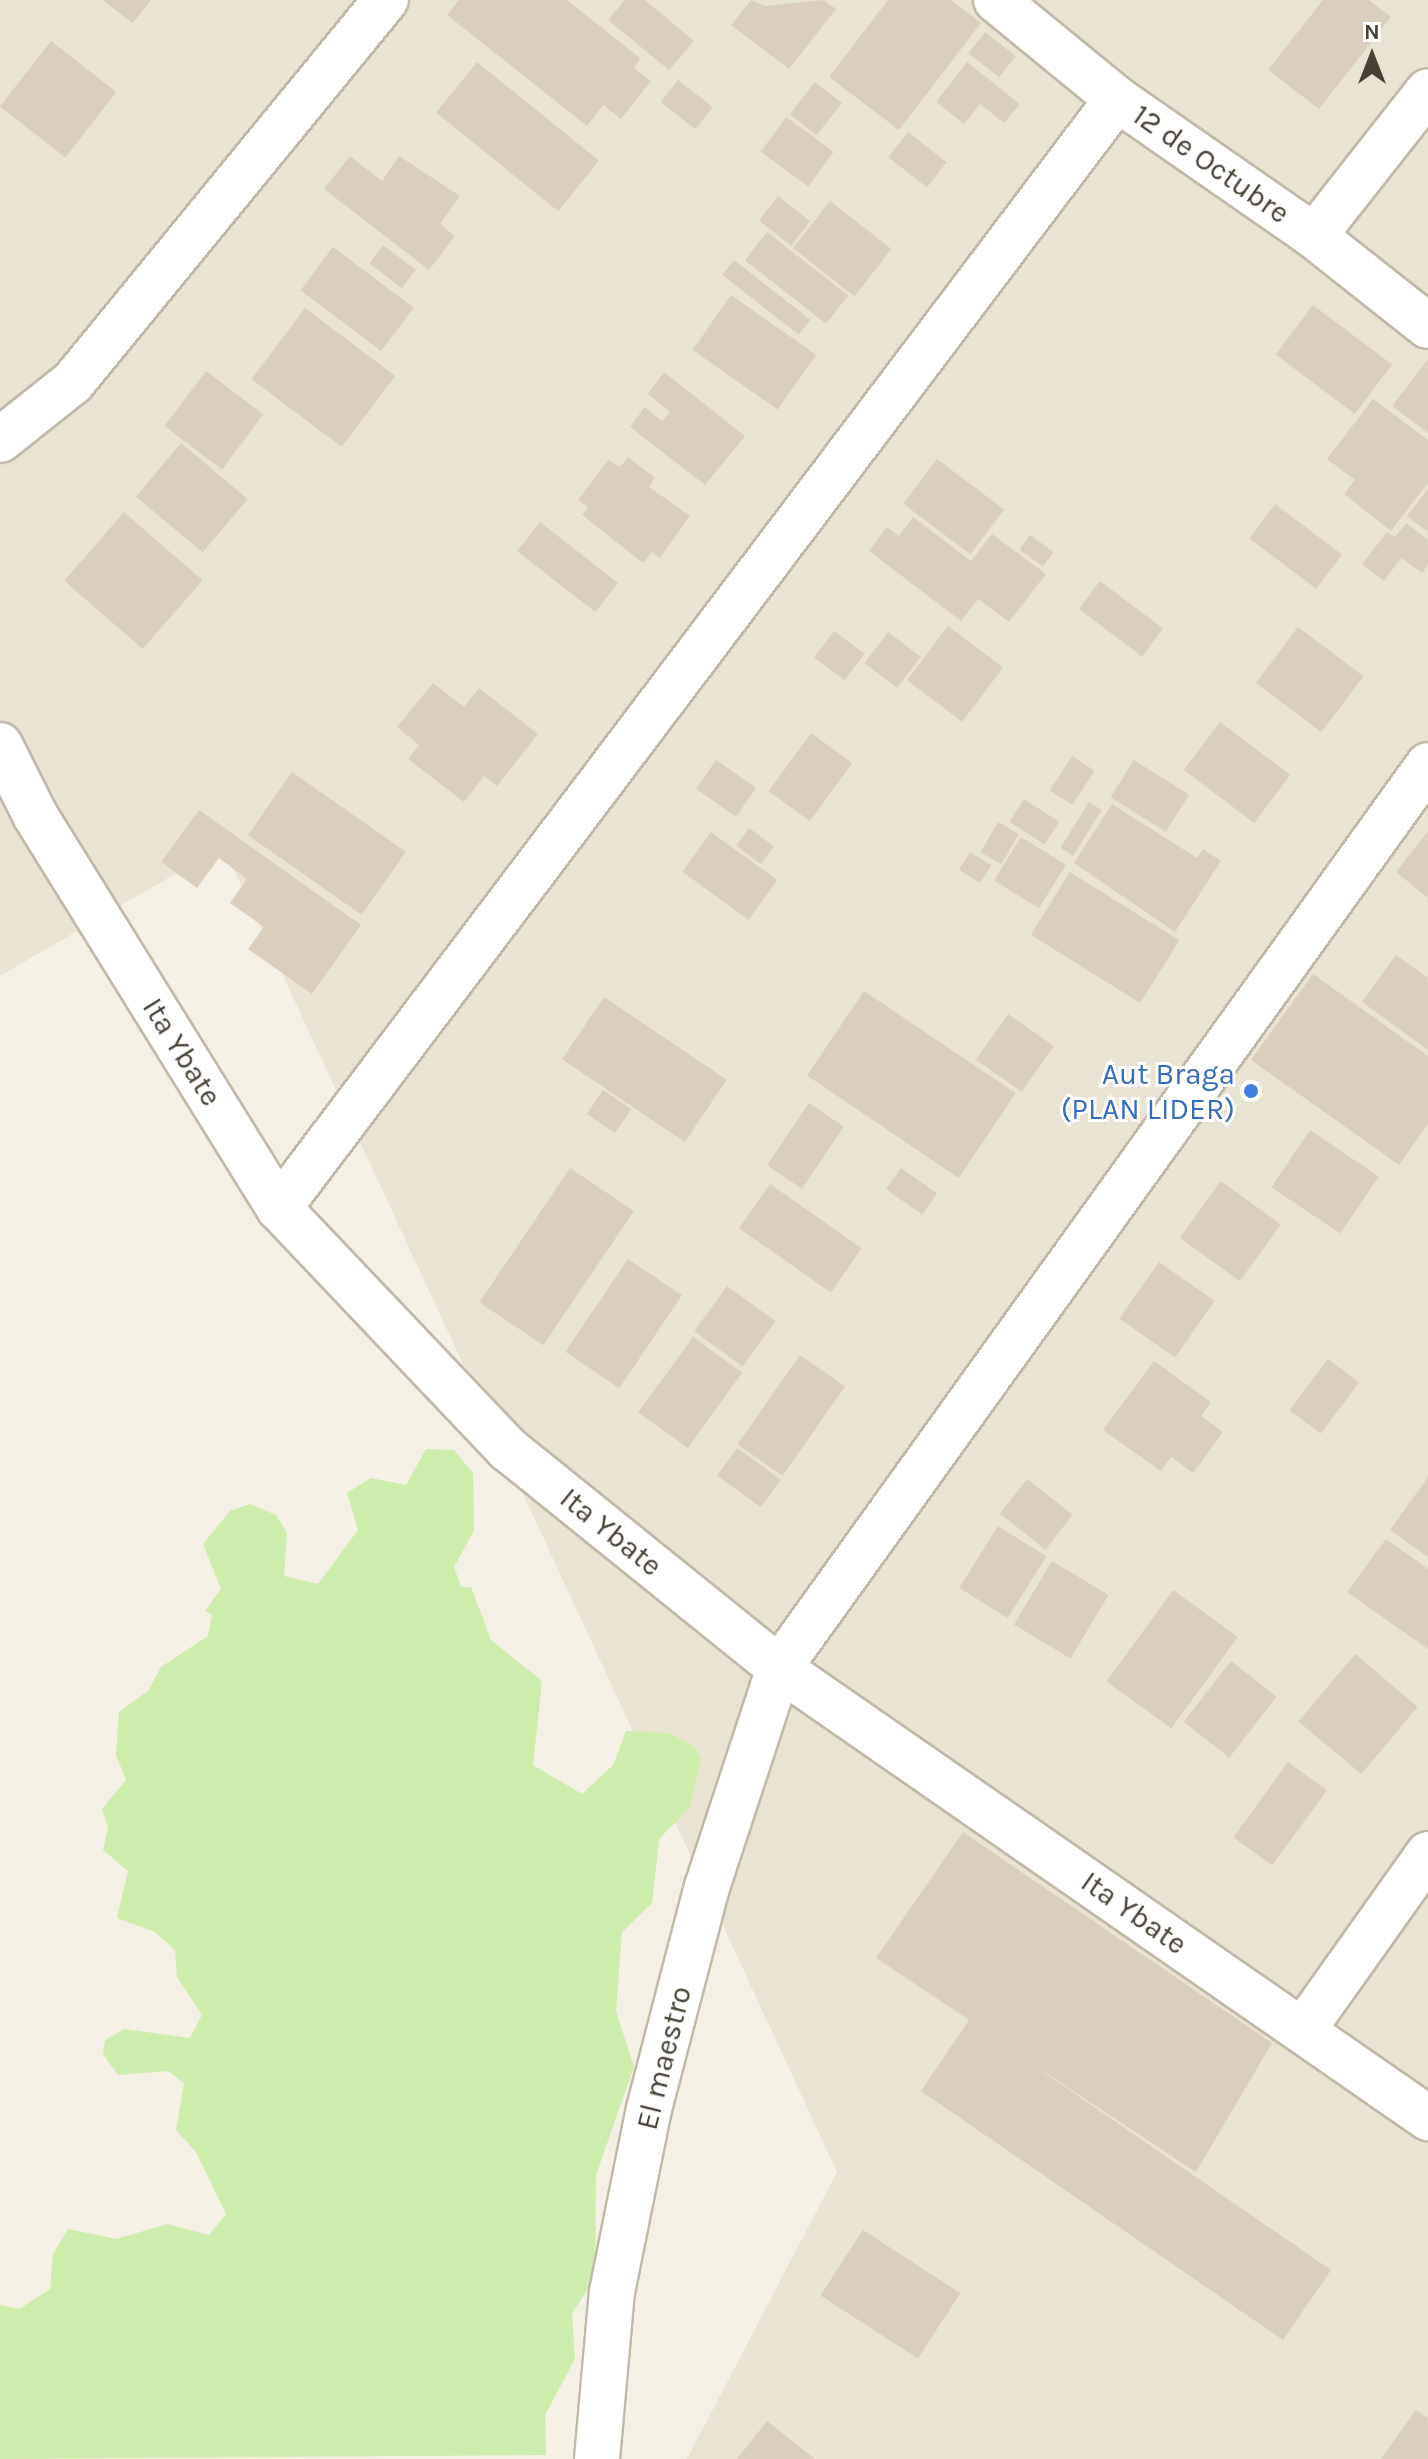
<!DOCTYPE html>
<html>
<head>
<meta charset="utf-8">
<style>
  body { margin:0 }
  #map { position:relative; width:1428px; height:2459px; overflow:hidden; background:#f4f0e6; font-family:Karla,sans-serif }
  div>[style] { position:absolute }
  .residential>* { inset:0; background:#e9e3d4 }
  .green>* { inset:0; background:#ceecac }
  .building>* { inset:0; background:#dacfbe; transform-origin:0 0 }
  .roads { filter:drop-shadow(2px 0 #c1b9a8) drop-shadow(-2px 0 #c1b9a8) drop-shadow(0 2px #c1b9a8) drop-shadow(0 -2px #c1b9a8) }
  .minor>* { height:44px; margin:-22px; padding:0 22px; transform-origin:22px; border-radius:22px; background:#fff }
  .dots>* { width:22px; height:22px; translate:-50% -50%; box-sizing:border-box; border:4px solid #fff; border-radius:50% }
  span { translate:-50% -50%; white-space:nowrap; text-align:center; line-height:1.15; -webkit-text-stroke:6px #fff; paint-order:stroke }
  .street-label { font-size:30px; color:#484135 }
  .shop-label { font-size:30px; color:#366cbe }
  .right { translate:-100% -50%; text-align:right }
  .north { position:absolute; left:1332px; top:16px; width:80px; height:80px; -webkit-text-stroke:6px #fff; paint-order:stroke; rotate:0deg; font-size:22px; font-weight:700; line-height:32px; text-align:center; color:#484135 }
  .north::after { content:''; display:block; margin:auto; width:28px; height:36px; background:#484135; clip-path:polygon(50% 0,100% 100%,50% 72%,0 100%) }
</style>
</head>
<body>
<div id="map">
  <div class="residential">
    <i style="clip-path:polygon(0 0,1428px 0,1428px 2459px,687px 2459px,837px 2172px,223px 846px,0 976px)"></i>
  </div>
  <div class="green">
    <i style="clip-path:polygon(426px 1449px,454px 1450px,473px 1473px,474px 1530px,454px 1567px,461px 1587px,471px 1587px,491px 1640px,542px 1681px,533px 1765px,582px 1794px,613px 1765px,626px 1731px,668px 1733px,694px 1746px,701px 1759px,690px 1807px,659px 1839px,652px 1903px,622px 1932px,616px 2011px,634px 2067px,596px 2175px,595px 2279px,572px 2313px,575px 2359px,545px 2415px,546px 2455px,0 2459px,0 2305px,19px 2309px,50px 2289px,53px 2254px,68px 2229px,117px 2239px,167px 2224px,209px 2235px,226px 2214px,196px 2152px,176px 2130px,184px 2083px,168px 2071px,118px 2075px,103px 2054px,105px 2040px,124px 2029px,190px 2038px,202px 2015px,177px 1977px,175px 1950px,155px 1932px,117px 1918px,128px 1871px,103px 1850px,108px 1828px,102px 1809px,126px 1780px,116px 1755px,119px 1712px,148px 1691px,161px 1667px,208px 1636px,212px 1615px,205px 1611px,221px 1589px,203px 1544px,230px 1511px,250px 1504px,276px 1515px,287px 1533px,284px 1576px,318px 1584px,358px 1530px,347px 1493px,371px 1478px,406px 1485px)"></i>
  </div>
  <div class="building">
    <i style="clip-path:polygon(102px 0,151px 0,133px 23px)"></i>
    <i style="clip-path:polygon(459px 0,567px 0,640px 58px,634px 68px,651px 81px,621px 119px,603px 105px,587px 126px,447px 15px)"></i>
    <i style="clip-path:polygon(625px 0,645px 0,694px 41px,669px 70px,608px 20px)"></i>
    <i style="clip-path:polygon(751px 0,765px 6px,823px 0,836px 9px,789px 69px,731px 25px)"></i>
    <i style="clip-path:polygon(888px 0,951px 0,981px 23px,899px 130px,829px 77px)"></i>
    <i style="clip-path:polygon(1323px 0,1369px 0,1391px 17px,1319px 109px,1268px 70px)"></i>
    <i style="left:985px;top:32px;width:39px;height:27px;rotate:38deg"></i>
    <i style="left:51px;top:41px;width:83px;height:83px;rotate:38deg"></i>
    <i style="left:477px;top:62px;width:157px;height:65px;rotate:39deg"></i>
    <i style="clip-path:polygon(967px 62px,1020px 104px,1004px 123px,980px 104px,964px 124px,936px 102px)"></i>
    <i style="left:678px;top:80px;width:44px;height:28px;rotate:38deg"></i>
    <i style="left:815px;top:82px;width:34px;height:41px;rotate:38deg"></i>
    <i style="left:786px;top:117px;width:59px;height:43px;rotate:36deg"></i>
    <i style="left:908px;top:132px;width:49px;height:32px;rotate:38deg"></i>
    <i style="clip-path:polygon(350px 156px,382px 181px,399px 156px,460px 196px,440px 224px,455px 236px,429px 270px,324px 189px)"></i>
    <i style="left:778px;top:196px;width:41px;height:31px;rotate:38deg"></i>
    <i style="left:830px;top:201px;width:78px;height:60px;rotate:38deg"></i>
    <i style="left:767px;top:232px;width:103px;height:36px;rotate:38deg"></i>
    <i style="left:383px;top:245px;width:41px;height:23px;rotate:37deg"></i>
    <i style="left:333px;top:247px;width:101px;height:54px;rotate:37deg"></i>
    <i style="left:734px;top:260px;width:97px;height:19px;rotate:38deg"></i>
    <i style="left:731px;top:295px;width:104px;height:67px;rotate:35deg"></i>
    <i style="left:1313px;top:305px;width:99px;height:62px;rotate:37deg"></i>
    <i style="left:305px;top:308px;width:113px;height:89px;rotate:37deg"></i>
    <i style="clip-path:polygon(1428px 359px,1428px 433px,1392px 406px)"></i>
    <i style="left:206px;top:371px;width:72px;height:69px;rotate:37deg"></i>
    <i style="clip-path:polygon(664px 372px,745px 436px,705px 485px,630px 427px,645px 407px,662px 421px,670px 412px,648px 394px)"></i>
    <i style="clip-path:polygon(1373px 399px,1428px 440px,1428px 483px,1391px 531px,1344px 494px,1355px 480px,1327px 459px)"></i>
    <i style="left:181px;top:443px;width:87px;height:70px;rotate:40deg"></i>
    <i style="clip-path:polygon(628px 457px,655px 478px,649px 487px,690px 516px,660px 558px,652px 552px,643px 563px,582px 515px,588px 507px,578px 500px,608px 460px,620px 467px)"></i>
    <i style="left:937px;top:459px;width:84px;height:56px;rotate:37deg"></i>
    <i style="clip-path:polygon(1428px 489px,1428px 532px,1407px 516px)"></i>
    <i style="left:1275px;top:504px;width:84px;height:43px;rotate:37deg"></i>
    <i style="left:124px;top:512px;width:104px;height:91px;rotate:41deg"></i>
    <i style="clip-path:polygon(913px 517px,971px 561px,992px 534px,1046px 574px,1009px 622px,978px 599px,961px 621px,869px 551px,887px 527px,899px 536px)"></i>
    <i style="left:540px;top:522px;width:99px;height:37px;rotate:38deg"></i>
    <i style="clip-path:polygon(1406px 523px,1428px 540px,1428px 565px,1422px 573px,1401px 558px,1384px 581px,1362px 564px,1387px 532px,1395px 537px)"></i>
    <i style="left:1030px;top:535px;width:29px;height:18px;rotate:36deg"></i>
    <i style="left:1100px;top:581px;width:79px;height:35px;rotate:37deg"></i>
    <i style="left:948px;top:626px;width:69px;height:68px;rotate:37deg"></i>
    <i style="left:1298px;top:627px;width:82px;height:70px;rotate:37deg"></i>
    <i style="left:834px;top:631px;width:38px;height:33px;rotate:37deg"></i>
    <i style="left:888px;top:632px;width:41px;height:39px;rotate:37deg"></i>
    <i style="clip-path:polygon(433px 683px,464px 707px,479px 688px,538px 734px,497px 786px,484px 776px,464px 802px,408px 759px,419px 745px,397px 727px)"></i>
    <i style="left:1220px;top:722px;width:88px;height:60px;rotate:37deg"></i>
    <i style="left:811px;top:733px;width:51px;height:72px;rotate:36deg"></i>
    <i style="left:1072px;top:756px;width:27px;height:41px;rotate:33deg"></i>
    <i style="left:716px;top:760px;width:49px;height:35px;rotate:35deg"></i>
    <i style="left:1134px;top:760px;width:65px;height:44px;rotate:32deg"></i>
    <i style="left:292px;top:772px;width:139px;height:77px;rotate:35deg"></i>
    <i style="left:1024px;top:799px;width:42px;height:27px;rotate:33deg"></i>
    <i style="left:1089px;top:802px;width:15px;height:54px;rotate:32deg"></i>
    <i style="clip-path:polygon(1112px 804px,1197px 858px,1203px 849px,1221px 861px,1175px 932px,1074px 863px)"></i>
    <i style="clip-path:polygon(199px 810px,361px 925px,312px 994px,248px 949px,264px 927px,230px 903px,247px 879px,219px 858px,197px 888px,161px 862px)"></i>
    <i style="left:998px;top:822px;width:24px;height:35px;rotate:30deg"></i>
    <i style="left:749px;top:828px;width:31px;height:22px;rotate:36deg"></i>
    <i style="clip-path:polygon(1428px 831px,1428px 898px,1396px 872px)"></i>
    <i style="left:711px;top:832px;width:82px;height:49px;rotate:36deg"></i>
    <i style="left:1021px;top:837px;width:53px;height:51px;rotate:32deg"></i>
    <i style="left:970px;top:852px;width:25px;height:21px;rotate:32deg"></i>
    <i style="left:1070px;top:872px;width:129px;height:74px;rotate:32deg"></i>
    <i style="clip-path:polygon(1396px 955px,1428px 978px,1428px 1050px,1362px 1002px)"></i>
    <i style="clip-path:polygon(1313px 974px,1428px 1056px,1428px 1124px,1399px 1165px,1251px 1060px)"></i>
    <i style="left:864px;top:991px;width:183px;height:102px;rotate:34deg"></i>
    <i style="left:604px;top:997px;width:148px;height:75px;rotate:34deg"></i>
    <i style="left:1008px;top:1014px;width:56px;height:56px;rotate:35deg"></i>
    <i style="left:603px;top:1090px;width:34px;height:29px;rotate:34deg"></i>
    <i style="left:809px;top:1103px;width:42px;height:75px;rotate:34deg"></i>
    <i style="left:1310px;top:1130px;width:83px;height:69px;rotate:34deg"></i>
    <i style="left:570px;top:1168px;width:77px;height:162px;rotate:34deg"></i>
    <i style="left:901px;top:1168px;width:44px;height:26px;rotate:35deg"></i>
    <i style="left:1221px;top:1181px;width:74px;height:70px;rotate:36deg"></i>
    <i style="left:770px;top:1184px;width:112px;height:54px;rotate:35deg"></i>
    <i style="left:628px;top:1259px;width:65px;height:112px;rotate:34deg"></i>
    <i style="left:1159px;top:1262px;width:68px;height:69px;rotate:35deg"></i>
    <i style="left:727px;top:1286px;width:60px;height:56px;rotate:36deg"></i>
    <i style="left:693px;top:1337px;width:61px;height:93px;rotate:36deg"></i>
    <i style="left:800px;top:1355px;width:55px;height:109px;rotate:35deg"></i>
    <i style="left:1328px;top:1359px;width:39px;height:64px;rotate:37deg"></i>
    <i style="clip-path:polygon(1154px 1361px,1211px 1402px,1201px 1416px,1223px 1432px,1193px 1473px,1171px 1457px,1161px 1471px,1103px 1430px)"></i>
    <i style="left:737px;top:1448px;width:54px;height:34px;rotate:36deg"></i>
    <i style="clip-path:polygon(1428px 1477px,1428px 1557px,1390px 1530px)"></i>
    <i style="left:1027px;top:1479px;width:58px;height:44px;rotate:38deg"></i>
    <i style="left:998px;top:1526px;width:57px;height:73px;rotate:32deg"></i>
    <i style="clip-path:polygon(1386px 1539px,1428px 1569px,1428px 1649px,1347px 1592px)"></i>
    <i style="left:1052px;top:1561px;width:66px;height:74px;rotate:31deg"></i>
    <i style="left:1173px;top:1590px;width:80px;height:113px;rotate:36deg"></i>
    <i style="left:1355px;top:1654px;width:82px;height:88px;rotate:40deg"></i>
    <i style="left:1231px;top:1661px;width:58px;height:77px;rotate:38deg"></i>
    <i style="left:1288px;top:1762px;width:48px;height:93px;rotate:36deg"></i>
    <i style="clip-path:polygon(963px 1832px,1272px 2043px,1196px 2172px,1023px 2058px,1331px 2270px,1283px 2340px,921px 2091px,969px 2020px,876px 1958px)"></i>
    <i style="left:863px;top:2230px;width:116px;height:78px;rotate:33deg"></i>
    <i style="clip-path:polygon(1416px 2410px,1428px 2418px,1428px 2459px,1381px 2459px)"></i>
    <i style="clip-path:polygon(767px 2421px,815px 2459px,737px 2459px)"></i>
  </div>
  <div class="roads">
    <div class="minor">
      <i style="left:996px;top:0;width:156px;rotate:39.3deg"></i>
      <i style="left:1117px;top:99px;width:240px;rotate:34.8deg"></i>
      <i style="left:1314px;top:236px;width:145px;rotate:38.3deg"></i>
      <i style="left:1314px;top:236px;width:184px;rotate:-51.8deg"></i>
      <i style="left:0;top:440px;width:93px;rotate:-38.5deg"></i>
      <i style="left:73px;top:382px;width:494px;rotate:-50.7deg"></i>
      <i style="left:0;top:745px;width:78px;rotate:63.4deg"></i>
      <i style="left:35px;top:815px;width:463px;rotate:58.2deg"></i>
      <i style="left:279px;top:1208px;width:334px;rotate:46.5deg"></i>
      <i style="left:509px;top:1450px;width:347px;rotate:38.9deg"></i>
      <i style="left:779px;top:1668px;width:790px;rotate:34.74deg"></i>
      <i style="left:279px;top:1208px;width:1390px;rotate:-52.92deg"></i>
      <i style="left:1303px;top:2030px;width:216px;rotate:-54.6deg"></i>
      <i style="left:597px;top:2459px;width:168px;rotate:-84.9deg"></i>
      <i style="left:612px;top:2292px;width:187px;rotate:-78.6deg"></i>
      <i style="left:649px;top:2109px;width:229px;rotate:-75.4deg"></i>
      <i style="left:707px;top:1887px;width:231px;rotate:-71.8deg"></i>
      <i style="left:779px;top:1668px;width:1112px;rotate:-54.29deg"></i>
    </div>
  </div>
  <div class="dots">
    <i style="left:1251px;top:1091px;background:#3f7fe0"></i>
  </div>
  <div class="street-label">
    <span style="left:1211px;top:164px;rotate:35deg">12 de Octubre</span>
    <span style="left:182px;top:1052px;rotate:58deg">Ita Ybate</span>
    <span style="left:611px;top:1532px;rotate:39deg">Ita Ybate</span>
    <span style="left:1134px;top:1913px;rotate:35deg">Ita Ybate</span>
    <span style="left:664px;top:2058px;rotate:-76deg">El maestro</span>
  </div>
  <div class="shop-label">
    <span class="right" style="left:1235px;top:1091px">Aut Braga<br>(PLAN LIDER)</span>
  </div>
  <div class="north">N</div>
</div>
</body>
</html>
